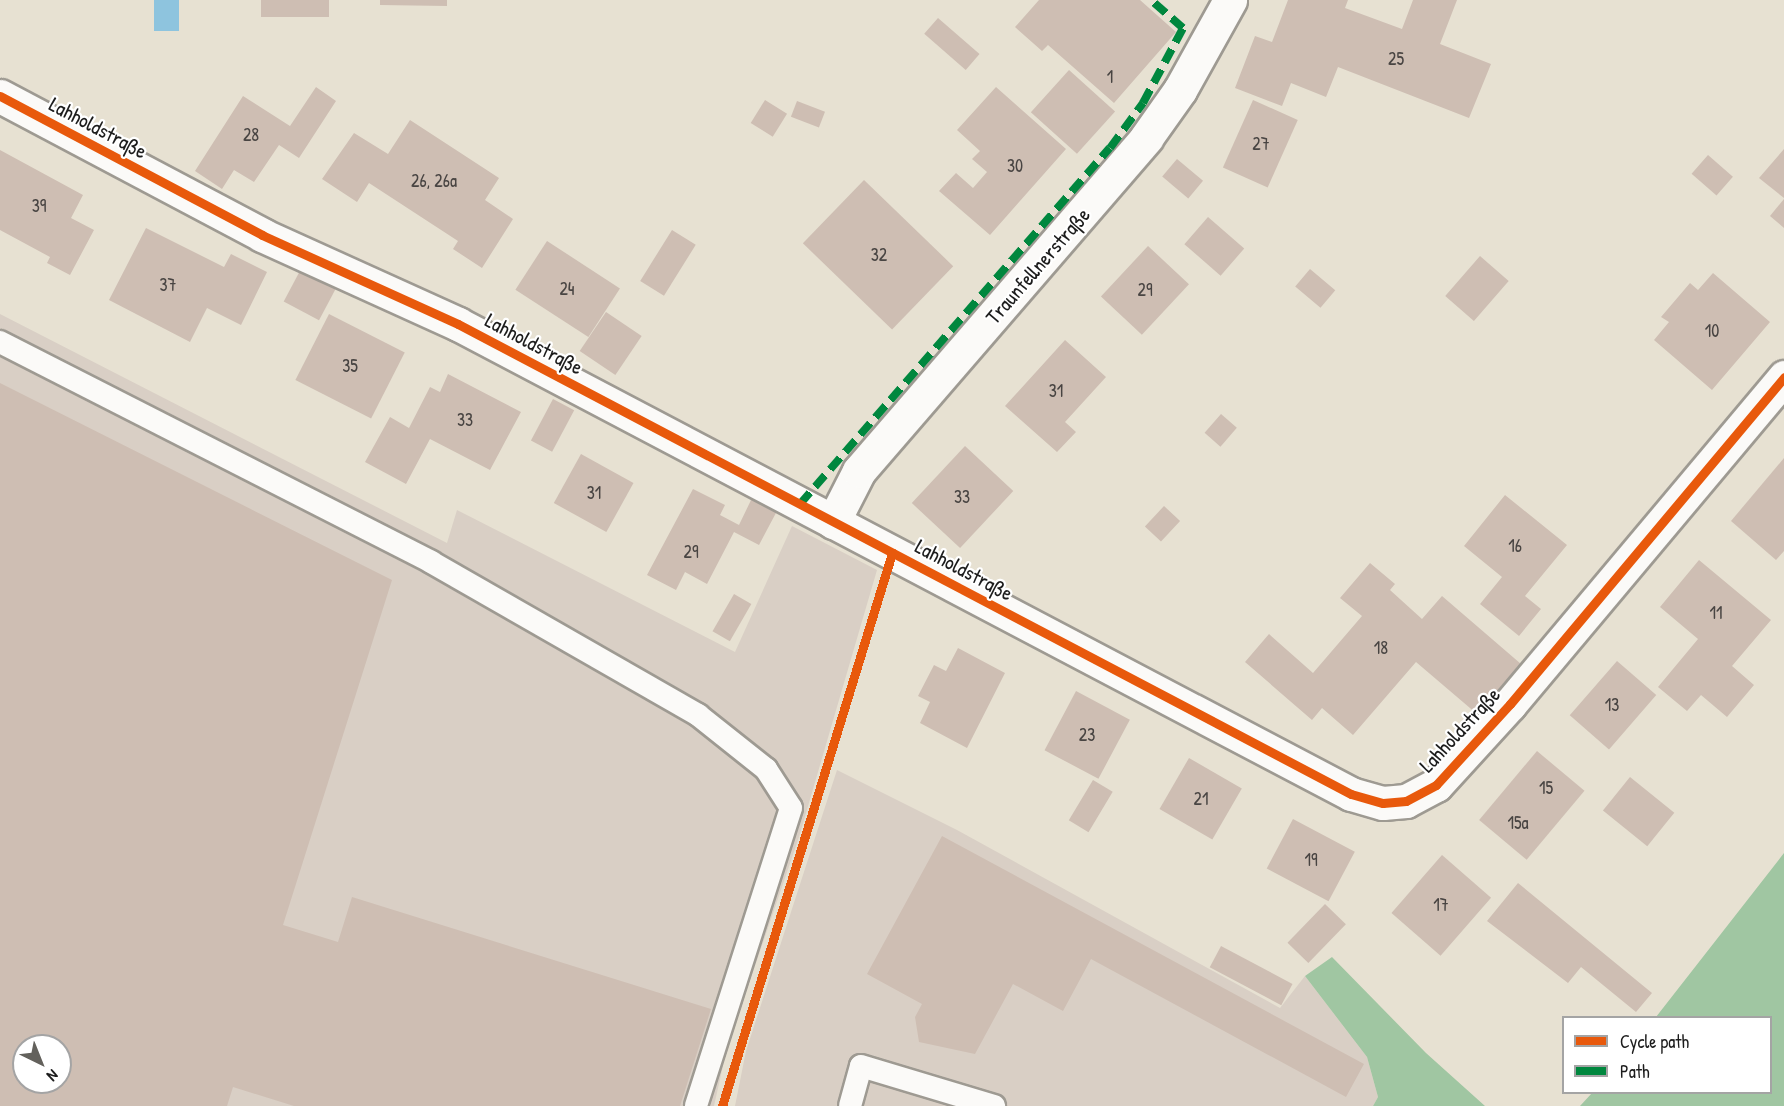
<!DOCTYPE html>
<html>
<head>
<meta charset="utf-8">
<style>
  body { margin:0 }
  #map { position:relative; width:1784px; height:1106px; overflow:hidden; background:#e7e1d2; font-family:"Patrick Hand",sans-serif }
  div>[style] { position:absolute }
  .industrial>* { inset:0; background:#d9cfc5 }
  .forest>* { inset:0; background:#a0c6a2 }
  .water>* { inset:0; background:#8ec4de; transform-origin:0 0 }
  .building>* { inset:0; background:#cebeb3; transform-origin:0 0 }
  .roads { filter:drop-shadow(2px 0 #9e9a92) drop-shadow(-2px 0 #9e9a92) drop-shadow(0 2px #9e9a92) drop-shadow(0 -2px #9e9a92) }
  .service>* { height:22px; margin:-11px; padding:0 11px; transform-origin:11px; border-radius:11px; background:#fbfaf8 }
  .minor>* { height:33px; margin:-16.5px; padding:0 16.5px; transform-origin:16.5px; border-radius:16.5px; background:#fbfaf8 }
  .quiet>* { height:8px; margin-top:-4px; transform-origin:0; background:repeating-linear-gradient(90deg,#00873e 0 15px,transparent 0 23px) }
  .cycleway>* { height:9px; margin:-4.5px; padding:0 4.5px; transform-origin:4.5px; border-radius:4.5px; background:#e8590c }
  span { translate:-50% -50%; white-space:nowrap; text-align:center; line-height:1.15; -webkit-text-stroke:4.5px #fff; paint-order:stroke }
  .number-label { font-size:18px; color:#484442 }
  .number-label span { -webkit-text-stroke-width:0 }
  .street-label { font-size:21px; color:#1c1c1c }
  .legend { position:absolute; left:1562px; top:1016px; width:210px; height:78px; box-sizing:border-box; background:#fff; border:2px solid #a4a4a4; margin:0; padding:8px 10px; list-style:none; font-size:18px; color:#1c1c1c }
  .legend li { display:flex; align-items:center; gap:12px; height:30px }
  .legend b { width:30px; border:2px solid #a4a4a4 }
  .north { position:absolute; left:12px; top:1034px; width:60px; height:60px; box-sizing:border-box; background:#fff; border:2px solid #a4a4a4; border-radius:50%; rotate:137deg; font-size:16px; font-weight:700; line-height:24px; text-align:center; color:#1c1c1c }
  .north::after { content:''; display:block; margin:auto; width:21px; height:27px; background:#63615c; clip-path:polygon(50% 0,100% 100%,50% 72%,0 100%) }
</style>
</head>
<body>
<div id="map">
  <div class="industrial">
    <i style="clip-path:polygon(evenodd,0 314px,447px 543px,457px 510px,735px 652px,792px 526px,877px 570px,799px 837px,727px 1048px,714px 1106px,0 1106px,0 314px,24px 1046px,60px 1046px,60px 1082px,24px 1082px,24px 1046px)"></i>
    <i style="clip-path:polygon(837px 770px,957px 830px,1280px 1008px,1305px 976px,1367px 1057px,1378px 1097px,1373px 1106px,735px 1106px,746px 1051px)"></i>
  </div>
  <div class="forest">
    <i style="clip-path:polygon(1784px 853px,1784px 1106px,1580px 1106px,1592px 1093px,1770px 1092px,1770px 1018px,1656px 1017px)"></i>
    <i style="clip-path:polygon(1332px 957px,1426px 1053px,1485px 1106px,1373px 1106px,1378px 1097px,1367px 1057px,1305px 976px)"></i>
  </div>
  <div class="water">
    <i style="left:154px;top:0;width:25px;height:31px"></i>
  </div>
  <div class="building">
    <i style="left:261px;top:0;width:68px;height:17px"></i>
    <i style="clip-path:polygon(380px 0,447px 0,447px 6px,380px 5px)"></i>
    <i style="clip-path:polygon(1039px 0,1140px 0,1176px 32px,1114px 103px,1048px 45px,1042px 51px,1015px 27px)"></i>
    <i style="clip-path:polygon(1288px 0,1348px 0,1345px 8px,1402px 29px,1413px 0,1457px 0,1440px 44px,1491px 64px,1469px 118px,1338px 67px,1326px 97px,1291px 83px,1282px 106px,1235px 88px,1255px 36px,1272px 42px)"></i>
    <i style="left:938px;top:18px;width:55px;height:21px;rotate:41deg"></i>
    <i style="left:1069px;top:70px;width:62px;height:57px;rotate:42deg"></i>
    <i style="clip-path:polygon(316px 87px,336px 101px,299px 158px,279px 145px,254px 182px,234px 170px,222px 189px,195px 171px,243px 96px,290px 126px)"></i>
    <i style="clip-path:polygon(996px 87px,1066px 149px,990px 235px,939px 191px,956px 173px,973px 188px,987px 172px,972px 159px,980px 151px,957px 130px)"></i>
    <i style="left:765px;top:100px;width:26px;height:27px;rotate:32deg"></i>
    <i style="left:1253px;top:100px;width:49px;height:74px;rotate:24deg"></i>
    <i style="left:797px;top:101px;width:30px;height:17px;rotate:21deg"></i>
    <i style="clip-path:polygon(410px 120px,499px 178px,485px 200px,513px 219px,482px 268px,453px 249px,458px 241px,369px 183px,357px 202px,322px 179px,354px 133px,388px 154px)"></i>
    <i style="clip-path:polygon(1784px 149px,1784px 198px,1759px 178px)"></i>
    <i style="clip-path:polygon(0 150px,83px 195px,71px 218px,94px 230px,70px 275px,47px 263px,50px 257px,0 230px)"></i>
    <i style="left:1708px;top:155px;width:33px;height:25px;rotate:41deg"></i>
    <i style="left:1177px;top:159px;width:34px;height:23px;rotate:40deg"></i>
    <i style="left:864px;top:180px;width:124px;height:88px;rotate:44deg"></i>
    <i style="clip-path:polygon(1784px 199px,1784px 228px,1770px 216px)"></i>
    <i style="left:1208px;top:217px;width:48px;height:36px;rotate:41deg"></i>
    <i style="clip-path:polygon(146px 228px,224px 267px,231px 254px,267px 272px,241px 325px,207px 308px,190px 342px,109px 300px)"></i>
    <i style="left:672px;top:230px;width:28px;height:60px;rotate:32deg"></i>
    <i style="left:547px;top:241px;width:87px;height:58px;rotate:33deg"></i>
    <i style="left:1148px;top:246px;width:56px;height:69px;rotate:43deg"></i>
    <i style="left:1480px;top:256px;width:38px;height:53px;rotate:41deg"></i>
    <i style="left:302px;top:267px;width:40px;height:39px;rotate:28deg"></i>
    <i style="left:1310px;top:269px;width:33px;height:23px;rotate:40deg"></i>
    <i style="clip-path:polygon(1713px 273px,1770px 322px,1712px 390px,1654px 340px,1669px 322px,1661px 317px,1690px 283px,1698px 290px)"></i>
    <i style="left:606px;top:312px;width:43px;height:47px;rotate:34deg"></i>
    <i style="left:329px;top:314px;width:85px;height:74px;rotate:27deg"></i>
    <i style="clip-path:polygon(1065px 340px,1106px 377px,1065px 422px,1076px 432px,1057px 452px,1005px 406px)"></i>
    <i style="clip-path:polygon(448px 374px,521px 412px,490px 470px,430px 439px,406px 484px,365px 462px,390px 417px,409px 428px,430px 387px,440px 392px)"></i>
    <i style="clip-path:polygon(evenodd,0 383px,392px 580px,283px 925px,338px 942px,352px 897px,711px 1009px,680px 1106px,294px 1106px,233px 1087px,227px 1106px,0 1106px,0 383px,24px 1046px,60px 1046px,60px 1082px,24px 1082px,24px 1046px)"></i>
    <i style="left:553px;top:399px;width:24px;height:47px;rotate:28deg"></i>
    <i style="left:1221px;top:414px;width:21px;height:25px;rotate:41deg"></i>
    <i style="left:965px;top:446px;width:66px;height:78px;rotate:43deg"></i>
    <i style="left:581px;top:454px;width:60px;height:56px;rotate:29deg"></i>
    <i style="clip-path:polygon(1784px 458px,1784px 551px,1776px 560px,1731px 521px)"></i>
    <i style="clip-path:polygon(693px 489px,725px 505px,720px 515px,739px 525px,752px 498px,777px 511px,759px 545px,734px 532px,707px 584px,685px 572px,676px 590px,647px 575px)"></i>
    <i style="clip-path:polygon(1505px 495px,1567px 545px,1525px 596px,1541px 609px,1519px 636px,1480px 604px,1502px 577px,1464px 546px)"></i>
    <i style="left:1164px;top:506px;width:22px;height:28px;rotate:43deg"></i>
    <i style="clip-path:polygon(1699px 560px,1771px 620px,1732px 666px,1754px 685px,1727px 717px,1701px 695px,1687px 711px,1658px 687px,1698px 639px,1660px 607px)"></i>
    <i style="clip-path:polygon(1370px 563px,1395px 584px,1390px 590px,1422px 619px,1442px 596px,1521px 664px,1477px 714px,1416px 662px,1353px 735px,1322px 708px,1312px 720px,1245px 662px,1269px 634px,1313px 673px,1362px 616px,1340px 598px)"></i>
    <i style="left:734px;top:594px;width:20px;height:43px;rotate:30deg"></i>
    <i style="clip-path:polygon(958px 648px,1005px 673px,967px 748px,920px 723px,930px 702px,918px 696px,934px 665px,946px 671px)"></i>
    <i style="left:1617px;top:661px;width:52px;height:72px;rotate:41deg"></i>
    <i style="left:1076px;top:691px;width:61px;height:67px;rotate:28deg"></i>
    <i style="left:1537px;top:751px;width:62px;height:90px;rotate:40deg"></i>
    <i style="left:1189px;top:758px;width:61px;height:59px;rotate:30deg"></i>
    <i style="left:1630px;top:777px;width:57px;height:43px;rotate:39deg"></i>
    <i style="left:1093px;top:780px;width:23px;height:47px;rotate:31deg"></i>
    <i style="left:1293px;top:819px;width:70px;height:56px;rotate:28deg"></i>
    <i style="clip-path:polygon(942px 836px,1364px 1064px,1346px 1097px,1091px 959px,1063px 1011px,1013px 984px,975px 1054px,919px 1042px,915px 1017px,922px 1004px,867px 974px)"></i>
    <i style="left:1442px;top:855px;width:65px;height:77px;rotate:41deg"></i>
    <i style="clip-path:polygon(1518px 883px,1652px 993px,1636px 1012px,1581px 967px,1568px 983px,1487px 921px)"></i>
    <i style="left:1325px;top:904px;width:29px;height:54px;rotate:44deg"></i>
    <i style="left:1221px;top:946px;width:81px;height:24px;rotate:28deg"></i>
  </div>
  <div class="roads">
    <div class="service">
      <i style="left:0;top:342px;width:484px;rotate:27deg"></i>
      <i style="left:431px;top:562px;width:308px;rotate:29.8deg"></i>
      <i style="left:698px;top:715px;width:87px;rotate:38.5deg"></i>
      <i style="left:766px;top:769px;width:46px;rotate:57.3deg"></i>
      <i style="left:791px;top:808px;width:313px;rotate:107.7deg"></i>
      <i style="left:850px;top:1106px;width:41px;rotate:-74.6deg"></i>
      <i style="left:861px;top:1066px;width:139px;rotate:16.7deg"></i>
    </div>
    <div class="minor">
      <i style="left:0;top:96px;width:297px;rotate:27.9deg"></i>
      <i style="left:262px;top:235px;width:215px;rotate:24.4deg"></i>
      <i style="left:458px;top:324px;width:1009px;rotate:27.76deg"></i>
      <i style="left:1351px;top:794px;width:33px;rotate:16deg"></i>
      <i style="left:1383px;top:803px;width:23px;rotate:-5deg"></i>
      <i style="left:1406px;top:801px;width:34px;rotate:-28deg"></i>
      <i style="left:1436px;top:785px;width:110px;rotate:-47.6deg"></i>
      <i style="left:1510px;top:704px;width:427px;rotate:-50deg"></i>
      <i style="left:833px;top:522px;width:57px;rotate:-63deg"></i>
      <i style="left:859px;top:471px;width:440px;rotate:-49.2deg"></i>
      <i style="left:1146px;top:138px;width:59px;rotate:-54.7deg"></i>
      <i style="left:1180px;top:90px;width:103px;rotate:-60.9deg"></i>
    </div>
  </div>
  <div class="quiet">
    <i style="left:800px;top:504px;width:472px;rotate:-49deg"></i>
    <i style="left:1110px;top:148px;width:56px;rotate:-53.7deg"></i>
    <i style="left:1143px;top:103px;width:85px;rotate:-61.9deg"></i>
    <i style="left:1183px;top:28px;width:43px;rotate:-138.8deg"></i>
  </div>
  <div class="cycleway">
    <i style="left:0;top:96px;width:297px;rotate:27.9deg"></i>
    <i style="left:262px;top:235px;width:215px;rotate:24.4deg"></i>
    <i style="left:458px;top:324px;width:1009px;rotate:27.76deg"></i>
    <i style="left:1351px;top:794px;width:33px;rotate:16deg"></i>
    <i style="left:1383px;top:803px;width:23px;rotate:-5deg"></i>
    <i style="left:1406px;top:801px;width:34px;rotate:-28deg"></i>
    <i style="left:1436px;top:785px;width:110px;rotate:-47.6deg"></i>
    <i style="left:1510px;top:704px;width:427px;rotate:-50deg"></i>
    <i style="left:722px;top:1106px;width:579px;rotate:-72.91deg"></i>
  </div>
  <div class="number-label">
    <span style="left:1396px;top:59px">25</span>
    <span style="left:1110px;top:77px">1</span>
    <span style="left:251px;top:135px">28</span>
    <span style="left:1261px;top:144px">27</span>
    <span style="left:1015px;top:166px">30</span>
    <span style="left:434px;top:181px">26, 26a</span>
    <span style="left:39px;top:206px">39</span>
    <span style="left:879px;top:255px">32</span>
    <span style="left:168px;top:285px">37</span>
    <span style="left:567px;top:289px">24</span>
    <span style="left:1145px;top:290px">29</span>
    <span style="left:1712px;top:331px">10</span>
    <span style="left:350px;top:366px">35</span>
    <span style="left:1056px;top:391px">31</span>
    <span style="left:465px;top:420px">33</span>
    <span style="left:594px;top:493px">31</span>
    <span style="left:962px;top:497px">33</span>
    <span style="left:1515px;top:546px">16</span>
    <span style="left:691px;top:552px">29</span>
    <span style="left:1716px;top:613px">11</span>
    <span style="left:1381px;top:648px">18</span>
    <span style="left:1612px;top:705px">13</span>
    <span style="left:1087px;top:735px">23</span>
    <span style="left:1546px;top:788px">15</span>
    <span style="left:1201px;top:799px">21</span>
    <span style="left:1518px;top:823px">15a</span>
    <span style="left:1311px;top:860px">19</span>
    <span style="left:1441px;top:905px">17</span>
  </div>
  <div class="street-label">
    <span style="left:98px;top:128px;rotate:28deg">Lahholdstraße</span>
    <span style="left:1038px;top:266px;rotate:-49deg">Traunfellnerstraße</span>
    <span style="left:534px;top:344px;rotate:28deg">Lahholdstraße</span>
    <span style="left:964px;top:570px;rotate:28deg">Lahholdstraße</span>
    <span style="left:1460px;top:730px;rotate:-47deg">Lahholdstraße</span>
  </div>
  <ul class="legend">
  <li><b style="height:8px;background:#e8590c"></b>Cycle path</li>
  <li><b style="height:8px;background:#00873e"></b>Path</li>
  </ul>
  <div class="north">N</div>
</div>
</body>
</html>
